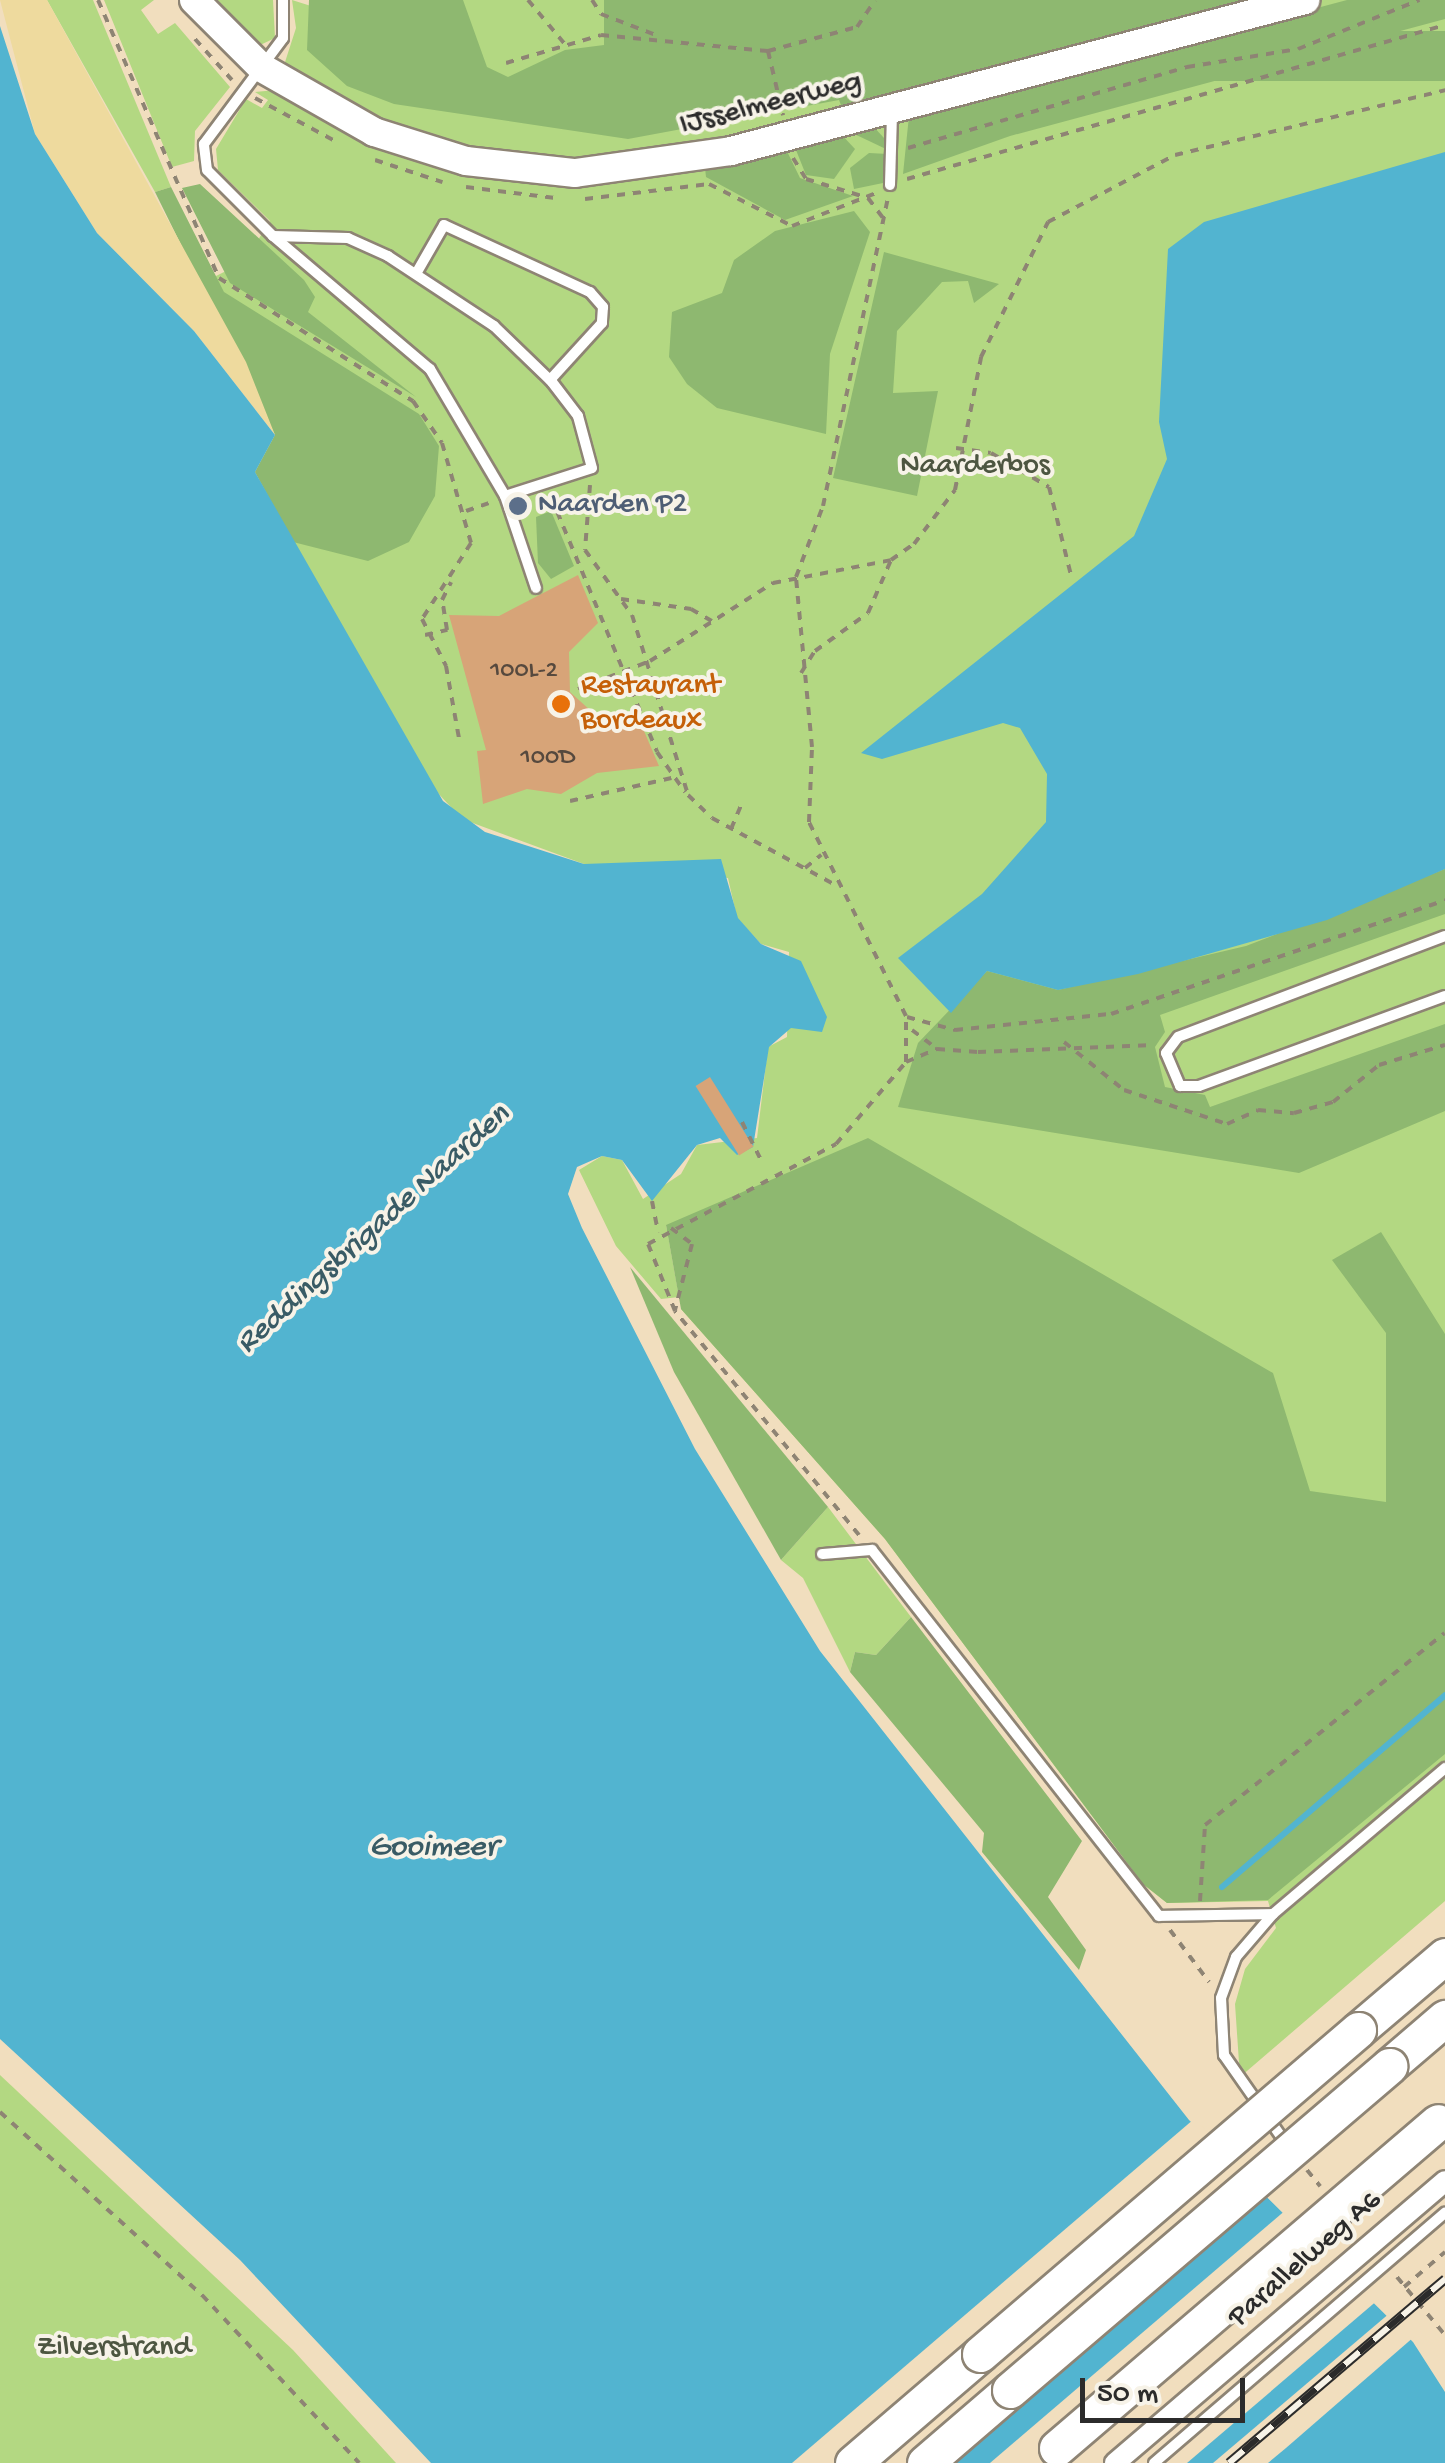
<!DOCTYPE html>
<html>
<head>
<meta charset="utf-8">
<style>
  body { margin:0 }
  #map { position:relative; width:1445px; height:2463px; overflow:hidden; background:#f1debe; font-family:"Gochi Hand",sans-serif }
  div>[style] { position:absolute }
  .green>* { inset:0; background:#b3d882 }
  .forest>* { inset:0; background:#8eb870; transform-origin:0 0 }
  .sand>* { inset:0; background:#eeda9e }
  .water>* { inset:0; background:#52b4d0 }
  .pier>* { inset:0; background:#f1debe }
  .stream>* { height:6px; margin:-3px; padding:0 3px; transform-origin:3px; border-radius:3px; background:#52b4d0 }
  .building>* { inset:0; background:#d7a478; transform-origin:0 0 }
  .path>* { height:4px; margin-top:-2px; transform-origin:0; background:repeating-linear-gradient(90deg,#8e8474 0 8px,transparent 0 16px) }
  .roads { filter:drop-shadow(2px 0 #8e8474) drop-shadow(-2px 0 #8e8474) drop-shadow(0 2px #8e8474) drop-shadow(0 -2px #8e8474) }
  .service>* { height:10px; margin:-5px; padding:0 5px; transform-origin:5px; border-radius:5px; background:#fff }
  .secondary>* { height:28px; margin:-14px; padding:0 14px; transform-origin:14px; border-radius:14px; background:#fff }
  .motorway>* { height:35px; margin:-17.5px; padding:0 17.5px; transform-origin:17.5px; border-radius:17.5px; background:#fff }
  .rail>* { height:10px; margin-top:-5px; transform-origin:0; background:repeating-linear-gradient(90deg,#f7f3e8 0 19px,#2b2b2b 0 38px); box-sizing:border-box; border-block:2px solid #2b2b2b }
  .bridges { filter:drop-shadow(2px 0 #8e8474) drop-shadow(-2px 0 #8e8474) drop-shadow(0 2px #8e8474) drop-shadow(0 -2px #8e8474) }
  .service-bridge>* { height:10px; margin:-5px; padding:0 5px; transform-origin:5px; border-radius:5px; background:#fff }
  .minor-bridge>* { height:20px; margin:-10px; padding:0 10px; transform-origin:10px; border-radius:10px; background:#fff }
  .motorway-bridge>* { height:35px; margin:-17.5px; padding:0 17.5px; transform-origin:17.5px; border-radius:17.5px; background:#fff }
  .dots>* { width:28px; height:28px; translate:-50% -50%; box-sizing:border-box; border:5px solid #f7f3e8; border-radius:50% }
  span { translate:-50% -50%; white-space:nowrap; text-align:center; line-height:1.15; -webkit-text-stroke:8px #f7f3e8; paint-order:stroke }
  .number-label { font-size:25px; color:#56493e }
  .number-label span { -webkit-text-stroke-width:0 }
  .street-label { font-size:30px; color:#2b2b2b }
  .park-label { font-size:30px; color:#4d5641 }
  .service-label { font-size:30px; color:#4e5e75 }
  .left { translate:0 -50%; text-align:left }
  .food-label { font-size:30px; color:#c56008 }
  .water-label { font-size:32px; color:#395b65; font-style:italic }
  .scale { position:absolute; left:1080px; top:2378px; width:165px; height:45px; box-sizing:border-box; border:5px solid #2b2b2b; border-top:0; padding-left:12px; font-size:30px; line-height:35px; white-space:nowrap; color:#2b2b2b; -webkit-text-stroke:8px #f7f3e8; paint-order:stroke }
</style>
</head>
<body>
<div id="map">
  <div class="green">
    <i style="clip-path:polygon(47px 0,93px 0,171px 187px,155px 192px)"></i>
    <i style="clip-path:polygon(104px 0,154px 0,141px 10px,158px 34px,175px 23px,230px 87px,195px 131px,194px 161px,172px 167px)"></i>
    <i style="clip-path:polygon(210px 0,273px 0,275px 38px,256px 47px)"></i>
    <i style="clip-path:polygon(292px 0,311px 6px,308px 45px,318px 0,1445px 0,1445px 1901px,1240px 2077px,1235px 2004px,1245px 1969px,1276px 1928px,1268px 1901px,1167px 1903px,1143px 1884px,885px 1539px,681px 1309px,694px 1263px,666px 1225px,679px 1297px,661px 1299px,616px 1246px,579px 1170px,602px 1156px,622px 1160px,643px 1199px,681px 1174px,697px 1145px,757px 1138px,768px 1047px,787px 1037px,789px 952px,761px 944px,737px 918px,728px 878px,584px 864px,462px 819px,423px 777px,255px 472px,275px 435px,204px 282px,244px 262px,270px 221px,218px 170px,216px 149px,246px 99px,262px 108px,268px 100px,255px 92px,276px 90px,296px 28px)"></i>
    <i style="clip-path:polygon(828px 1507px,911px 1617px,876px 1655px,855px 1652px,850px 1672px,803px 1578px,781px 1560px)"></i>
    <i style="clip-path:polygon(0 2075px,293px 2350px,396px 2463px,0 2463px)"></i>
  </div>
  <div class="forest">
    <i style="clip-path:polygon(309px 0,463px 0,487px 67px,508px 77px,565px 50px,604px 45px,604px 0,1266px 0,843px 110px,839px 100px,628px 139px,394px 104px,347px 86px,307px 50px)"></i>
    <i style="clip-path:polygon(1347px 0,1445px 0,1445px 19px,1010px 136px,903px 174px,909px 116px)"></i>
    <i style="left:1445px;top:31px;width:50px;height:273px;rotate:90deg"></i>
    <i style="clip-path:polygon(872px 125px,884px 138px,888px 150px,848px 131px)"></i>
    <i style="clip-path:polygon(840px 133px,855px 149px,834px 179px,806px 175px,792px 140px)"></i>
    <i style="clip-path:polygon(783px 143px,800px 178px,853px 196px,785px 220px,706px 177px,705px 168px)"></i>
    <i style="clip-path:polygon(869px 153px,888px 154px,883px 183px,854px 189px,850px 168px)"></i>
    <i style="clip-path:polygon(200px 184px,304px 280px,315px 297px,308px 312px,416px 397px,230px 283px,182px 188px)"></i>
    <i style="clip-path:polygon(171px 187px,224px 292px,419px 414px,439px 446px,435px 496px,409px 542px,368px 561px,293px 542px,255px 472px,275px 435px,155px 192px)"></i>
    <i style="clip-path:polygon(854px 211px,870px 232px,830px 354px,826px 434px,717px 408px,687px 384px,669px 357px,672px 312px,722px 293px,734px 260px,775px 231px)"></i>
    <i style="clip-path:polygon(884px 252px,999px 284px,974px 303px,968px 281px,942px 282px,897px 331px,893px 393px,938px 391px,917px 496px,833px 478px)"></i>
    <i style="clip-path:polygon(551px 511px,574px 566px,551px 579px,538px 563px,536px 517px)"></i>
    <i style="clip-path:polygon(1445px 869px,1445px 914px,1160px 1015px,1165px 1032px,1155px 1047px,1165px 1087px,1205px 1095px,1210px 1107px,1445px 1024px,1445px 1111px,1299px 1173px,898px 1107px,918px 1043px,987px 971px,1058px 990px,1246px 946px)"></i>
    <i style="clip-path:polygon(868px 1138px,1273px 1373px,1310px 1491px,1386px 1502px,1386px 1333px,1332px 1260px,1381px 1232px,1445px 1334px,1445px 1754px,1268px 1900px,1167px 1903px,1143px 1884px,885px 1539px,681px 1309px,666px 1225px)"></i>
    <i style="clip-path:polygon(630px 1267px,828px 1507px,781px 1560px,674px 1372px)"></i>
    <i style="clip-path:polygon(911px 1617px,1082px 1841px,1048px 1897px,1086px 1950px,1079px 1970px,982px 1852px,984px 1833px,850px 1672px,855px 1652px,876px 1655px)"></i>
  </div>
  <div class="sand">
    <i style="clip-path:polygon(0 0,47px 0,246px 362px,275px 435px,194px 331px,97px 233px,35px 134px)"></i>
  </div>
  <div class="water">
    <i style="clip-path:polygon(0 26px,35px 134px,97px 233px,194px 331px,275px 435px,255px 472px,443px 801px,485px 832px,584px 864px,721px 859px,738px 918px,761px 944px,801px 961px,827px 1017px,822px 1032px,791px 1028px,769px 1047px,753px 1147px,737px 1155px,720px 1138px,697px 1145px,652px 1201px,622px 1160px,602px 1156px,577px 1167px,568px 1194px,582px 1228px,695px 1449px,820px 1651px,1189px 2120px,1413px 2342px,1445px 2392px,1445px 2463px,431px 2463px,240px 2260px,0 2039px)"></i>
    <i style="clip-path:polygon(1445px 152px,1445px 869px,1327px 920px,1138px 974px,1058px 990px,987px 971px,951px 1013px,898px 958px,982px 894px,1046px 822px,1047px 774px,1020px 728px,1003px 723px,882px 759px,861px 753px,1134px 536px,1167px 459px,1159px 422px,1168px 249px,1204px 222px)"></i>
  </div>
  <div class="pier">
    <i style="clip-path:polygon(1194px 2119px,1269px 2192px,953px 2463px,792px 2463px)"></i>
    <i style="clip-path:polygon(1287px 2209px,1379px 2299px,1187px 2463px,990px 2463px)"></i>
    <i style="clip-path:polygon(1391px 2312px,1415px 2336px,1286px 2448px,1268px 2463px,1213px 2463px)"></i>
  </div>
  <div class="stream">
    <i style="left:1222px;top:1887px;width:294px;rotate:-40.7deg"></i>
  </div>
  <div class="building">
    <i style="clip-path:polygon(578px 575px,598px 623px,569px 652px,570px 692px,601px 720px,638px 717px,659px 766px,597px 773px,561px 794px,527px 789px,483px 804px,477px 751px,486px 750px,449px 615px,499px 616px)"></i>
    <i style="left:710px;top:1077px;width:82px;height:17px;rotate:58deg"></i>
  </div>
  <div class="path">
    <i style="left:98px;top:0;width:303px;rotate:66.5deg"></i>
    <i style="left:219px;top:278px;width:230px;rotate:32.4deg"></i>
    <i style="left:413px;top:401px;width:51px;rotate:55.4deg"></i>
    <i style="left:442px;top:443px;width:104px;rotate:73.8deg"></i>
    <i style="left:471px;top:543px;width:90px;rotate:122.8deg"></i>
    <i style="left:422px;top:619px;width:53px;rotate:62.9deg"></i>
    <i style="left:446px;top:666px;width:73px;rotate:79.8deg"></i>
    <i style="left:528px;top:0;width:56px;rotate:50.1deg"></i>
    <i style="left:592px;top:0;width:17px;rotate:57deg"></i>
    <i style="left:601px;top:14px;width:59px;rotate:20.9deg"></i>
    <i style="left:195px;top:39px;width:55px;rotate:47.9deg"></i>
    <i style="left:768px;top:51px;width:92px;rotate:-15.1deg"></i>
    <i style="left:857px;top:27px;width:32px;rotate:-56deg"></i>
    <i style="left:506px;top:63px;width:99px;rotate:-16.4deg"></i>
    <i style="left:601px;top:35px;width:168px;rotate:5.5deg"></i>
    <i style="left:768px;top:51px;width:66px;rotate:76.8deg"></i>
    <i style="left:255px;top:98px;width:95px;rotate:28.2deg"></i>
    <i style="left:908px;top:148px;width:291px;rotate:-16.2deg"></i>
    <i style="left:1187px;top:67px;width:112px;rotate:-9.2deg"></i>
    <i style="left:1298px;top:49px;width:131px;rotate:-22deg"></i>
    <i style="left:793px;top:158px;width:25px;rotate:58deg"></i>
    <i style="left:806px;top:179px;width:65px;rotate:17deg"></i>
    <i style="left:868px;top:198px;width:25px;rotate:53deg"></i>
    <i style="left:375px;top:160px;width:71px;rotate:18.2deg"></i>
    <i style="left:907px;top:179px;width:560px;rotate:-15.97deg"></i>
    <i style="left:466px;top:187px;width:90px;rotate:7deg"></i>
    <i style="left:585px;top:199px;width:125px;rotate:-6.9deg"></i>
    <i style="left:709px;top:184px;width:93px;rotate:26.8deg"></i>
    <i style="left:792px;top:226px;width:90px;rotate:-21.4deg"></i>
    <i style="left:956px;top:448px;width:35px;rotate:8deg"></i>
    <i style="left:991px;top:453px;width:67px;rotate:30.4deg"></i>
    <i style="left:1049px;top:487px;width:95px;rotate:76deg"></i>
    <i style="left:590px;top:485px;width:65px;rotate:94.4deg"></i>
    <i style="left:585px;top:550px;width:80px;rotate:54.1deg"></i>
    <i style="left:632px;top:615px;width:189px;rotate:72.7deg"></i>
    <i style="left:688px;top:795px;width:33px;rotate:44deg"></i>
    <i style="left:712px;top:818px;width:142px;rotate:28.5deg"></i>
    <i style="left:551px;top:497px;width:276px;rotate:67.4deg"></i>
    <i style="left:657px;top:752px;width:49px;rotate:55deg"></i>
    <i style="left:466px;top:511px;width:24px;rotate:-19deg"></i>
    <i style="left:621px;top:599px;width:71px;rotate:8.1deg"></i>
    <i style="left:691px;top:609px;width:24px;rotate:30deg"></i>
    <i style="left:425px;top:635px;width:23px;rotate:-13deg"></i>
    <i style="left:447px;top:630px;width:30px;rotate:-99deg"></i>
    <i style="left:442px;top:600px;width:20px;rotate:-63deg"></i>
    <i style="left:801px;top:673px;width:26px;rotate:-58deg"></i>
    <i style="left:815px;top:651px;width:65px;rotate:-35.6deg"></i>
    <i style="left:868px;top:613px;width:58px;rotate:-66.5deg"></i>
    <i style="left:578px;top:689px;width:77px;rotate:-21.3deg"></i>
    <i style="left:650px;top:661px;width:146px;rotate:-32.4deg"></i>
    <i style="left:773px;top:583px;width:120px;rotate:-11deg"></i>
    <i style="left:891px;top:560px;width:28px;rotate:-35deg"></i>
    <i style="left:914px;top:544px;width:68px;rotate:-52.8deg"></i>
    <i style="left:955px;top:490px;width:136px;rotate:-78.9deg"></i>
    <i style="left:981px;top:357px;width:151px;rotate:-63.6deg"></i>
    <i style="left:1048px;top:222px;width:144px;rotate:-27.8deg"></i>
    <i style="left:1175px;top:155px;width:278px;rotate:-13.5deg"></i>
    <i style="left:570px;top:801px;width:104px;rotate:-12.8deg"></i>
    <i style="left:731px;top:829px;width:26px;rotate:-67deg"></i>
    <i style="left:805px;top:868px;width:21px;rotate:-39deg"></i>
    <i style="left:907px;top:1017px;width:50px;rotate:15.2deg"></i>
    <i style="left:955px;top:1030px;width:157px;rotate:-5.9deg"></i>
    <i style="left:1111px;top:1014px;width:353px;rotate:-18.8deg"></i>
    <i style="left:912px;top:1030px;width:31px;rotate:37deg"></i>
    <i style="left:937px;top:1049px;width:41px;rotate:4.2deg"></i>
    <i style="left:978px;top:1052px;width:176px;rotate:-2.3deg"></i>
    <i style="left:1064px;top:1042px;width:77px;rotate:38.7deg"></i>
    <i style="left:1124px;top:1090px;width:108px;rotate:18.3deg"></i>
    <i style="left:1227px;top:1124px;width:34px;rotate:-24deg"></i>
    <i style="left:1258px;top:1110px;width:36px;rotate:5deg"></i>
    <i style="left:1294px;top:1113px;width:41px;rotate:-15.8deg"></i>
    <i style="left:1333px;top:1102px;width:59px;rotate:-38.8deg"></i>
    <i style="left:1379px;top:1065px;width:69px;rotate:-16.9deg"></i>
    <i style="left:906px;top:1062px;width:34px;rotate:-23deg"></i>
    <i style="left:742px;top:1122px;width:47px;rotate:63.4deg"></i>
    <i style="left:652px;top:1201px;width:32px;rotate:79deg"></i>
    <i style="left:671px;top:1228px;width:26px;rotate:37deg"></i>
    <i style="left:692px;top:1244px;width:68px;rotate:104.4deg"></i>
    <i style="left:859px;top:1535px;width:290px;rotate:-129.4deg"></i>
    <i style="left:675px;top:1311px;width:72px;rotate:-111.9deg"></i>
    <i style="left:648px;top:1244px;width:213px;rotate:-28deg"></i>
    <i style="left:836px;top:1144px;width:108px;rotate:-49.5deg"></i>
    <i style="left:906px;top:1062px;width:46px;rotate:-90deg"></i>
    <i style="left:906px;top:1016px;width:217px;rotate:-116.6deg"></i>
    <i style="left:809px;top:822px;width:75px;rotate:-87.7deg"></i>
    <i style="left:812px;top:747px;width:171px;rotate:-95.4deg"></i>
    <i style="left:796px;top:577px;width:76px;rotate:-69.2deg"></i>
    <i style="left:823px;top:506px;width:312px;rotate:-78.1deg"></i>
    <i style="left:1200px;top:1901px;width:76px;rotate:-86.2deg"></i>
    <i style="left:1205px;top:1825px;width:307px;rotate:-38.7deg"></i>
    <i style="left:1170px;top:1930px;width:65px;rotate:53.1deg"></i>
    <i style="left:0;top:2112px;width:273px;rotate:42.2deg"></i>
    <i style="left:202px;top:2295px;width:230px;rotate:46.9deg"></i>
    <i style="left:1307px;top:2170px;width:21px;rotate:51deg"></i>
    <i style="left:1397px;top:2277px;width:75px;rotate:50.4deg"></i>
    <i style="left:1404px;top:2287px;width:54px;rotate:-40.5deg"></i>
  </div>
  <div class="roads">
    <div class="service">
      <i style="left:890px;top:185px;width:73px;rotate:-88.4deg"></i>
      <i style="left:273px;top:236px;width:93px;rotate:-135deg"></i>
      <i style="left:207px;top:170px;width:26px;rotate:-97deg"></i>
      <i style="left:204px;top:144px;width:132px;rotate:-53.3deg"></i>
      <i style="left:283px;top:38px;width:38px;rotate:-90deg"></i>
      <i style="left:417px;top:272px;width:54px;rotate:-60.1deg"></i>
      <i style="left:444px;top:225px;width:161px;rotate:24.7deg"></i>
      <i style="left:590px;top:292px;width:20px;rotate:49deg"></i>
      <i style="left:603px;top:307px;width:16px;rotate:94deg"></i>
      <i style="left:602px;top:323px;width:77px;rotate:132.4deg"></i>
      <i style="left:505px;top:496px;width:91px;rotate:-17.8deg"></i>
      <i style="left:592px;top:468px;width:54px;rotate:-105.1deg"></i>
      <i style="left:578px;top:416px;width:43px;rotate:-127.4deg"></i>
      <i style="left:552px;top:382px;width:81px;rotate:-136deg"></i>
      <i style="left:494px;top:326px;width:127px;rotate:-146.6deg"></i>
      <i style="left:388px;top:256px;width:44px;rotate:-155.8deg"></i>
      <i style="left:348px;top:238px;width:75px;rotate:-178.5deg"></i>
      <i style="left:273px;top:236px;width:206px;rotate:40.3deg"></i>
      <i style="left:430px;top:369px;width:147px;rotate:59.4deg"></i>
      <i style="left:505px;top:496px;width:97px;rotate:71.4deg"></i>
      <i style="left:1445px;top:936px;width:285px;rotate:159.3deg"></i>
      <i style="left:1178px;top:1037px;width:20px;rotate:127deg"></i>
      <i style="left:1166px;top:1053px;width:36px;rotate:67deg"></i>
      <i style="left:1180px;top:1086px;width:19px"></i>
      <i style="left:1199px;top:1086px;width:262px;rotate:-20.1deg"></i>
      <i style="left:822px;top:1554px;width:50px;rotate:-4.6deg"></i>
      <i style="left:872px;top:1550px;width:465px;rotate:51.9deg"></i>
      <i style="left:1159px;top:1916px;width:114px;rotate:-1deg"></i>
      <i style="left:1287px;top:2145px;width:110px;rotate:-125deg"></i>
      <i style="left:1224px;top:2055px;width:57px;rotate:-93deg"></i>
      <i style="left:1221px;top:1998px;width:44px;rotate:-69.9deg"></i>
      <i style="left:1236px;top:1957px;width:57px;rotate:-49.3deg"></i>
      <i style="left:1273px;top:1914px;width:226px;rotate:-40.3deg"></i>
    </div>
    <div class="secondary">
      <i style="left:194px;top:0;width:96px;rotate:45deg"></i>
      <i style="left:262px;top:68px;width:129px;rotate:29.7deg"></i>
      <i style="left:374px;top:132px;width:96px;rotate:17.5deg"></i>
      <i style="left:466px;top:161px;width:110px;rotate:6.3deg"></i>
      <i style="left:575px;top:173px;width:158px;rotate:-8deg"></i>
      <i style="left:731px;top:151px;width:594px;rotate:-14.74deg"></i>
    </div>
    <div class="motorway">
      <i style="left:1358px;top:2030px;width:114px;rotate:-40.4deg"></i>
      <i style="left:1389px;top:2066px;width:74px;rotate:-40.6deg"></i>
      <i style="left:853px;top:2463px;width:167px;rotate:-40.6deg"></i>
      <i style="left:925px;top:2463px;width:112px;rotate:-40.7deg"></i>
    </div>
  </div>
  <div class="rail">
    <i style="left:1229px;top:2463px;width:284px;rotate:-40.4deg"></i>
  </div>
  <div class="bridges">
    <div class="service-bridge">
      <i style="left:1154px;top:2463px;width:384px;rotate:-40.7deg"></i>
    </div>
    <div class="minor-bridge">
      <i style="left:1115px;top:2463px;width:434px;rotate:-40.5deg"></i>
    </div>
    <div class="motorway-bridge">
      <i style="left:980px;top:2354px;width:498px;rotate:-40.6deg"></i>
      <i style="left:1010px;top:2390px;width:499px;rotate:-40.5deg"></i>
      <i style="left:1057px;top:2448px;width:501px;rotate:-40.55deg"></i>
    </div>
  </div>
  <div class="dots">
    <i style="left:518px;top:506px;background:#5c6f8a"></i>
    <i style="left:561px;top:704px;background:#e8710a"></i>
  </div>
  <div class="number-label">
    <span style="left:524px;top:672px">100L-2</span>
    <span style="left:548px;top:759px">100D</span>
  </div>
  <div class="street-label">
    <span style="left:771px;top:105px;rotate:-14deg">IJsselmeerweg</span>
    <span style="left:1306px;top:2260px;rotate:-41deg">Parallelweg A6</span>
  </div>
  <div class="park-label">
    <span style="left:975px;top:467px">Naarderbos</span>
    <span style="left:114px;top:2349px">Zilverstrand</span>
  </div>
  <div class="service-label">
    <span class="left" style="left:538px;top:506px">Naarden P2</span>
  </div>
  <div class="food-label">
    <span class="left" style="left:581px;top:704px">Restaurant<br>Bordeaux</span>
  </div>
  <div class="water-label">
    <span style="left:374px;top:1230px;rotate:-42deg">Reddingsbrigade Naarden</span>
    <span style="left:433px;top:1848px">Gooimeer</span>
  </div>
  <div class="scale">50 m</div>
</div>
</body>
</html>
